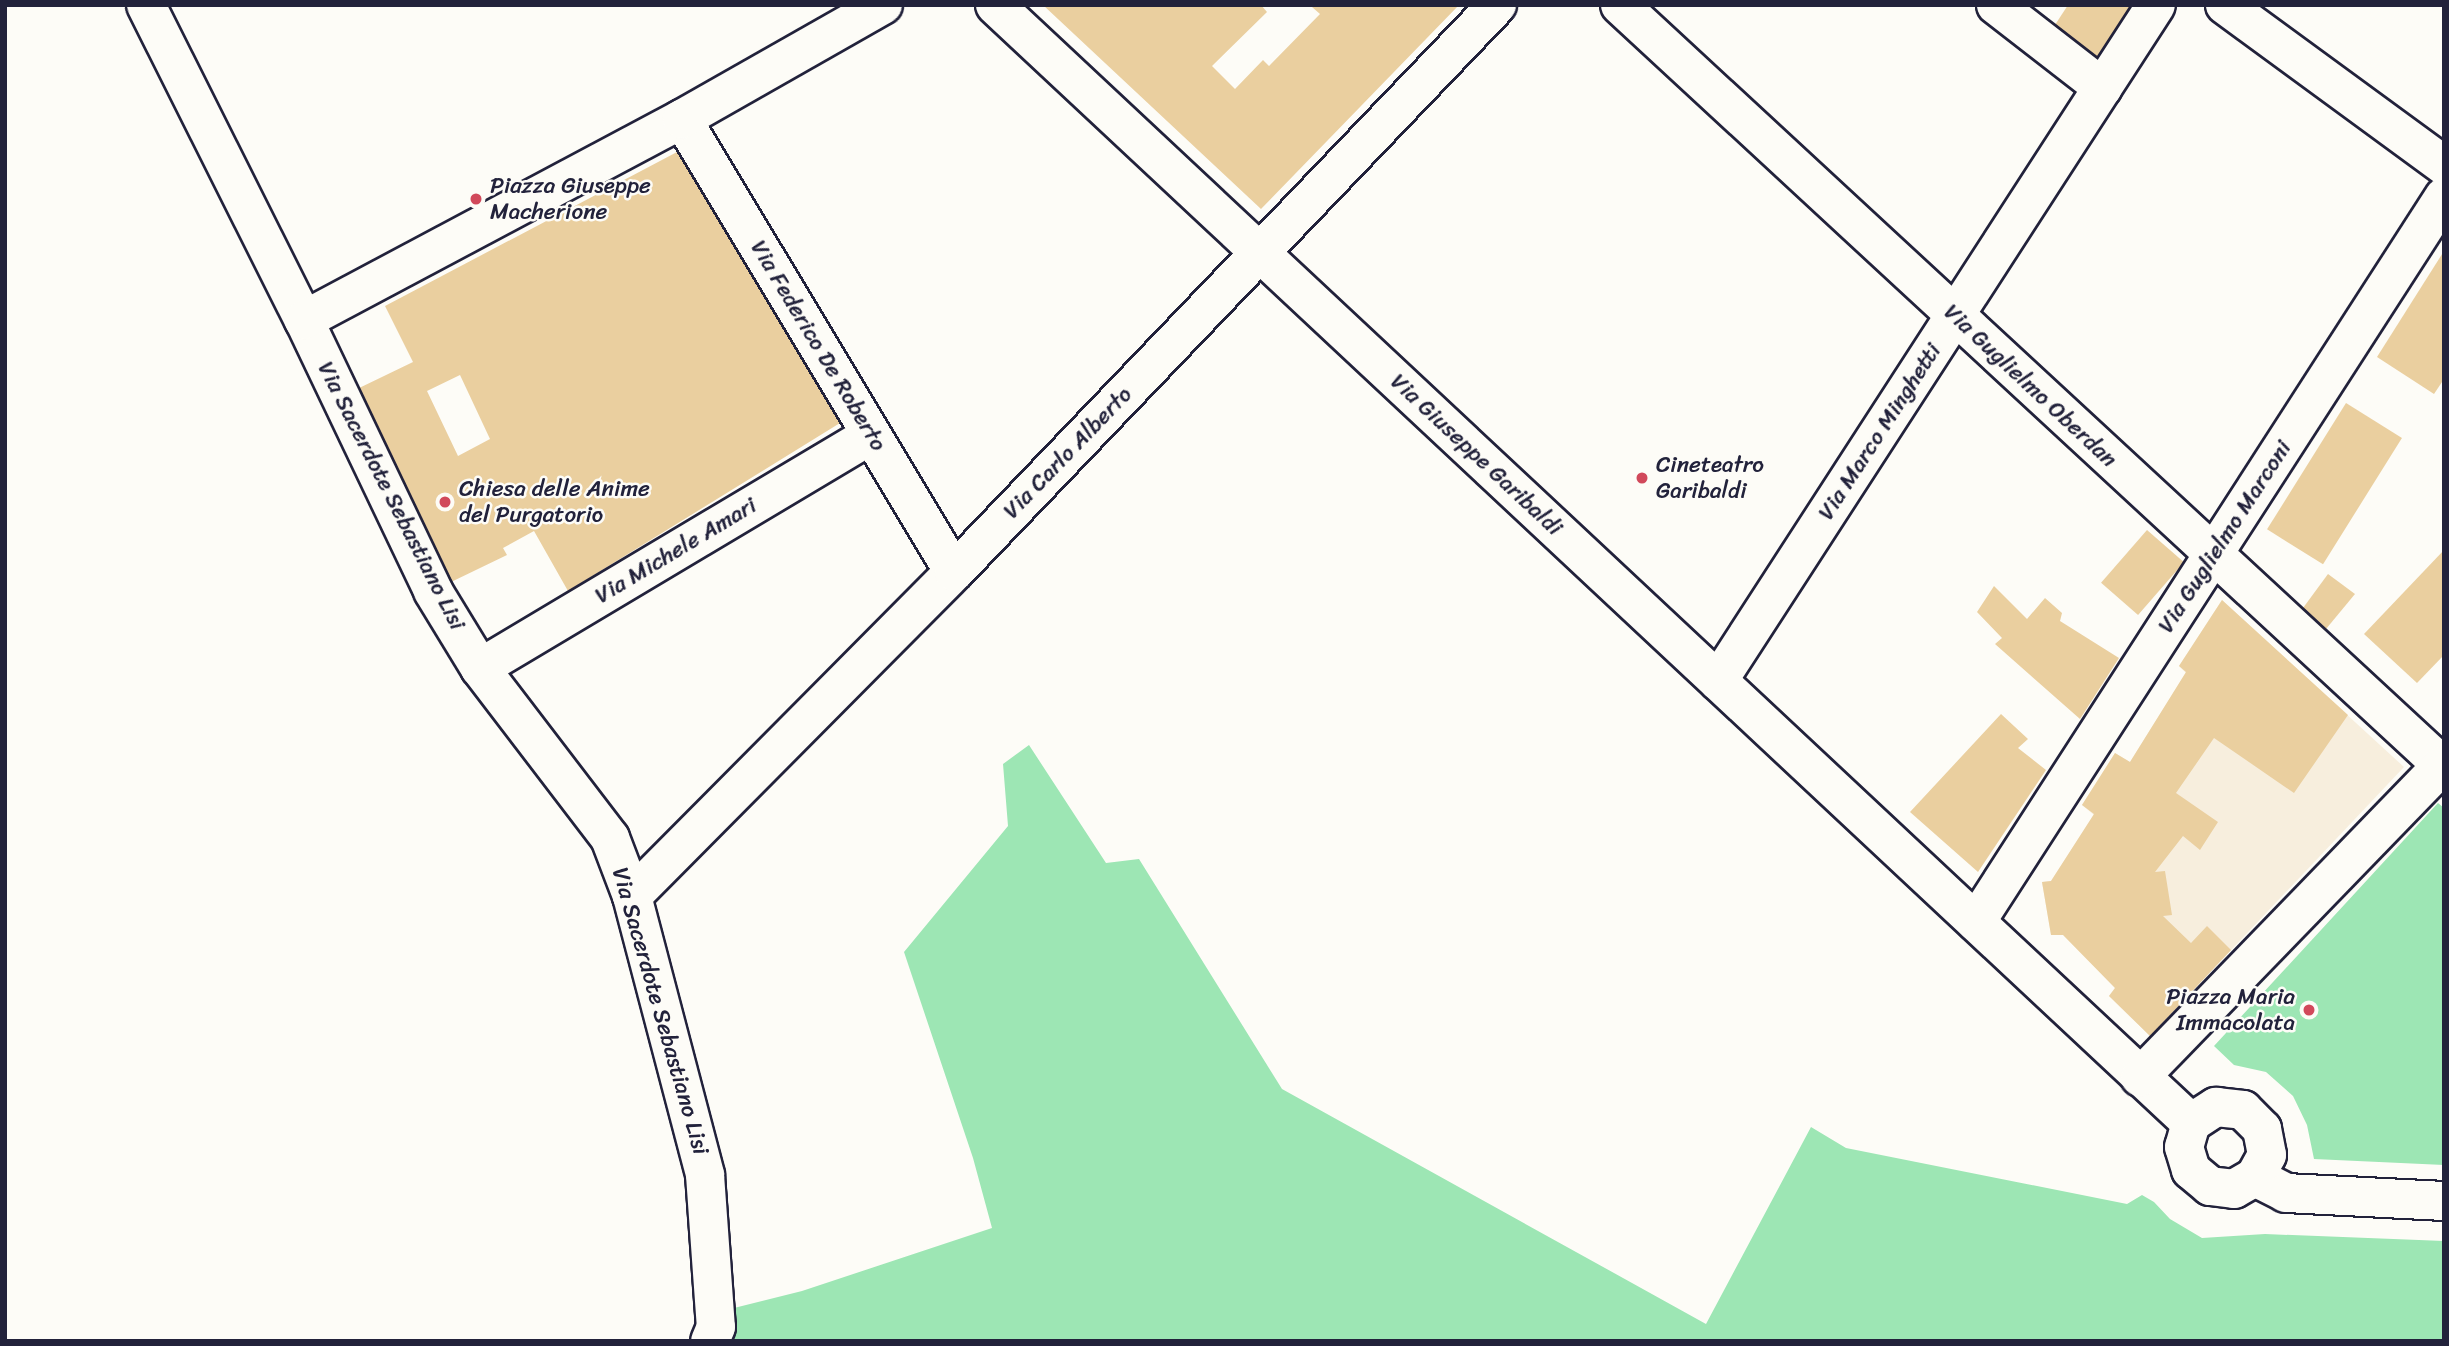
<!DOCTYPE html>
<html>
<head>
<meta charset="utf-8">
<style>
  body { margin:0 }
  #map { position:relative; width:2449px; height:1346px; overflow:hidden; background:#fdfcf7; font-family:Sriracha,sans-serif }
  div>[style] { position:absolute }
  .built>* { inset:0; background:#f7eedd }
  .green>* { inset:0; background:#9de6b4 }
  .building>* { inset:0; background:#eacf9f; transform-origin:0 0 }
  .roads { filter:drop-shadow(2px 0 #22223b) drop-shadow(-2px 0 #22223b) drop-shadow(0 2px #22223b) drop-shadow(0 -2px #22223b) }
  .street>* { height:38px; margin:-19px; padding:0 19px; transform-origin:19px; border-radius:19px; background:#fdfcf7 }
  .dots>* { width:19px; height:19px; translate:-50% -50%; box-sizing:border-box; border:4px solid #fdfcf7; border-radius:50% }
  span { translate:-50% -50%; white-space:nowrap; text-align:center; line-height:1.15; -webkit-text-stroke:5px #fdfcf7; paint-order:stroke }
  .poi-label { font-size:23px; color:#22223b }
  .left { translate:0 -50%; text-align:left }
  .right { translate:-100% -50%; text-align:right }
  .street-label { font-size:23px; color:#22223b }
  .frame { position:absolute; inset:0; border:7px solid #22223b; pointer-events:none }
</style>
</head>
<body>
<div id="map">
  <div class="built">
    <i style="clip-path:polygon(2222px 600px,2404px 767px,2150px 1036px,2109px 996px,2115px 988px,2064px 935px,2051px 935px,2042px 882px,2051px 881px,2094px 815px,2082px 805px,2115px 753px,2130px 762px,2186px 673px,2179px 666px)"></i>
  </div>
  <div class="green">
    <i style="clip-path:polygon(1029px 745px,1106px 863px,1139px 859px,1282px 1089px,1706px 1324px,1811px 1127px,1846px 1148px,2127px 1204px,2142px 1195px,2154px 1202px,2170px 1219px,2202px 1238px,2265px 1234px,2444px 1241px,2444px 1341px,723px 1341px,734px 1308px,802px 1291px,992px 1228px,973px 1158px,904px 952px,1008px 826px,1003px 764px)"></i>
    <i style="clip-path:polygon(2438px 803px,2444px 808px,2444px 1165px,2314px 1159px,2307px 1125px,2293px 1096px,2266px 1072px,2234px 1065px,2214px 1046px)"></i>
  </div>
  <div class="building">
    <i style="clip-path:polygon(1043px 5px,1261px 5px,1267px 12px,1212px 66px,1235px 89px,1263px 60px,1269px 66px,1320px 14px,1312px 7px,1314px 5px,1459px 5px,1261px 209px)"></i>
    <i style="clip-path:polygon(2068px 5px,2134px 5px,2094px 64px,2051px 31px)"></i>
    <i style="clip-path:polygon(evenodd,677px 152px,840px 423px,568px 591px,534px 531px,503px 548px,507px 555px,449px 583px,355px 390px,413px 362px,385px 306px,677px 152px,460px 375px,490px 439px,458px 456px,427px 391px,460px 375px)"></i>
    <i style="clip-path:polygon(2444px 251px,2444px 379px,2434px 394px,2377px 357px)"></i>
    <i style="left:2346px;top:403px;width:66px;height:149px;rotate:32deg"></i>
    <i style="left:2147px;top:530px;width:49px;height:70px;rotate:41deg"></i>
    <i style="clip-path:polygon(2444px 550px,2444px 655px,2417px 683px,2364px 634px)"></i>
    <i style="clip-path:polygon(2328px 574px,2355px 594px,2326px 629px,2303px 608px)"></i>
    <i style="clip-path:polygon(1994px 586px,2027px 619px,2045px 598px,2062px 613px,2060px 621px,2119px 658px,2080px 719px,1995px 644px,2002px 638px,1977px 612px)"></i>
    <i style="clip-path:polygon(2222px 600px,2348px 715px,2294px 793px,2214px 738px,2176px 793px,2218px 822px,2200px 850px,2183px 836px,2155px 872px,2165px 871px,2172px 915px,2163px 916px,2191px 943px,2207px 926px,2231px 950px,2150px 1036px,2109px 996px,2115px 988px,2063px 935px,2051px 935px,2042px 882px,2051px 881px,2094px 814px,2082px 805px,2115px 753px,2130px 762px,2186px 672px,2179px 666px)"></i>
    <i style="clip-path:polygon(2001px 714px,2028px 739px,2018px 748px,2046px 770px,1978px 872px,1910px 812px)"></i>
  </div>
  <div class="roads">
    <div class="street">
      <i style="left:146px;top:5px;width:352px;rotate:63.4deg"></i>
      <i style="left:304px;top:320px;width:300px;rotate:64.5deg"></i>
      <i style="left:433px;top:591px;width:90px;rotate:58.6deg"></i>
      <i style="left:480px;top:668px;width:214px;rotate:52.6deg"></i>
      <i style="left:610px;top:838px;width:62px;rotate:69.2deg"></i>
      <i style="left:632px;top:896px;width:288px;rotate:75.3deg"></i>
      <i style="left:705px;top:1175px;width:152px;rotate:85.9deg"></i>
      <i style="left:716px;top:1327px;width:15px;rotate:113deg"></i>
      <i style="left:995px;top:5px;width:1637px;rotate:43.07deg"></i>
      <i style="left:2191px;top:1123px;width:30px;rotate:-33deg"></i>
      <i style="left:2216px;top:1107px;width:27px;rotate:6deg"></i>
      <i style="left:2243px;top:1110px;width:27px;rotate:45deg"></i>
      <i style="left:2262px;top:1129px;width:26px;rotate:79deg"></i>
      <i style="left:2267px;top:1155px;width:25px;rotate:119deg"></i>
      <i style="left:2255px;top:1177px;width:35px;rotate:27deg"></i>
      <i style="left:2286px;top:1193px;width:158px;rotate:2.9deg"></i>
      <i style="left:1620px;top:5px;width:1122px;rotate:42.76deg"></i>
      <i style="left:1996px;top:5px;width:135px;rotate:37.8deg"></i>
      <i style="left:2225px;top:5px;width:271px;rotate:36.2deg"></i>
      <i style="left:682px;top:119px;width:528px;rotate:59.02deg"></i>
      <i style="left:304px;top:320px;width:428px;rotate:-28deg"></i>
      <i style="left:682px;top:119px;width:231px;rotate:-29.6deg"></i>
      <i style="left:480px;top:668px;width:455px;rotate:-30.8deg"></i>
      <i style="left:1718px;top:681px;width:805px;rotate:-57.06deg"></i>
      <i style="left:632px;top:896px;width:457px;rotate:-45.2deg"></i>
      <i style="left:954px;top:572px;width:785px;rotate:-46.24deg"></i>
      <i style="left:1976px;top:922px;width:863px;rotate:-57.16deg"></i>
      <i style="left:2140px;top:1077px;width:434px;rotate:-45.9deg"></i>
      <i style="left:2191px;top:1123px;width:25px;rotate:106deg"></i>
      <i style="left:2184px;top:1147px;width:24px;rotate:73deg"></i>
      <i style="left:2191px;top:1170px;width:25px;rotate:40deg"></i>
      <i style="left:2210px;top:1186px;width:24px;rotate:7deg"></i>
      <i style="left:2234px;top:1189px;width:24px;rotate:-30deg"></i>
    </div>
  </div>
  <div class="dots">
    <i style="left:476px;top:199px;background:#d1495b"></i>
    <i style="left:1642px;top:478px;background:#d1495b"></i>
    <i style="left:445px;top:502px;background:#d1495b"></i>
    <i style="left:2309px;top:1010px;background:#d1495b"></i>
  </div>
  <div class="poi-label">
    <span class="left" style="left:490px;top:199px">Piazza Giuseppe<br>Macherione</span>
    <span class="left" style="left:1656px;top:478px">Cineteatro<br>Garibaldi</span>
    <span class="left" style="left:459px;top:502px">Chiesa delle Anime<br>del Purgatorio</span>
    <span class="right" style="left:2295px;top:1010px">Piazza Maria<br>Immacolata</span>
  </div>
  <div class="street-label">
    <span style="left:818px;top:346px;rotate:59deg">Via Federico De Roberto</span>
    <span style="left:2030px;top:386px;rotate:43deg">Via Guglielmo Oberdan</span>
    <span style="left:1880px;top:432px;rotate:-57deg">Via Marco Minghetti</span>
    <span style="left:1068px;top:453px;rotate:-46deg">Via Carlo Alberto</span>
    <span style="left:1476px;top:455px;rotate:43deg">Via Giuseppe Garibaldi</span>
    <span style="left:391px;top:496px;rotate:63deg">Via Sacerdote Sebastiano Lisi</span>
    <span style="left:2225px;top:537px;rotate:-57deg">Via Guglielmo Marconi</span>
    <span style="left:676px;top:551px;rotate:-31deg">Via Michele Amari</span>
    <span style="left:660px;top:1011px;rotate:74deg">Via Sacerdote Sebastiano Lisi</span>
  </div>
  <div class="frame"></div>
</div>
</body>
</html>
